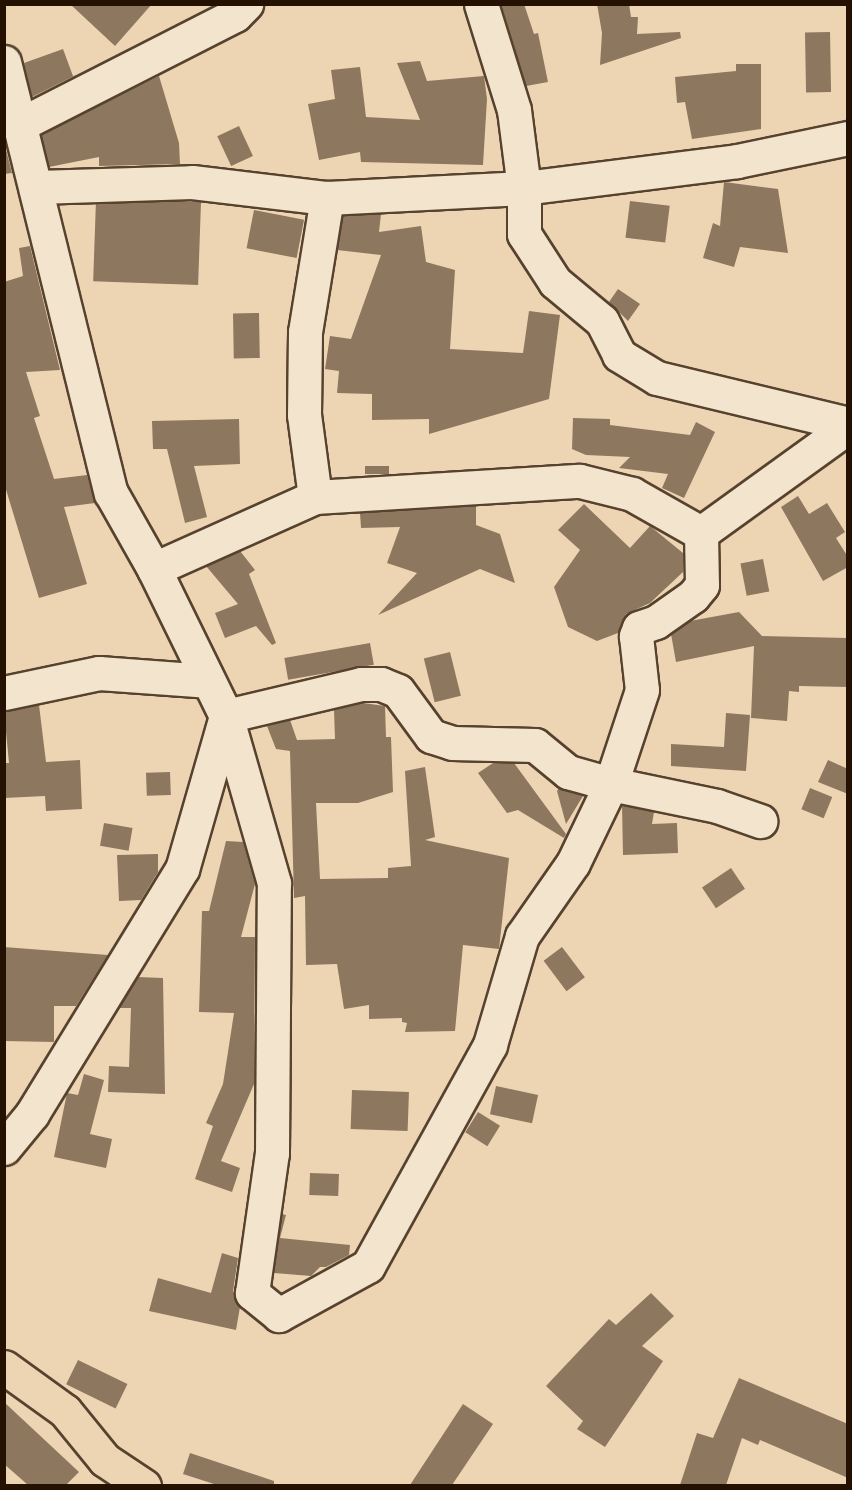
<!DOCTYPE html>
<html>
<head>
<meta charset="utf-8">
<style>
  body { margin:0 }
  #map { position:relative; width:852px; height:1490px; overflow:hidden; background:#edd5b4; font-family:"IM FELL French Canon",serif }
  div>[style] { position:absolute }
  .building>* { inset:0; background:#8d775e; transform-origin:0 0 }
  .roads { filter:drop-shadow(2px 0 #56422e) drop-shadow(-2px 0 #56422e) drop-shadow(0 2px #56422e) drop-shadow(0 -2px #56422e) }
  .minor>* { height:33px; margin:-16.5px; padding:0 16.5px; transform-origin:16.5px; border-radius:16.5px; background:#f3e4ce }
  .major>* { height:33px; margin:-16.5px; padding:0 16.5px; transform-origin:16.5px; border-radius:16.5px; background:#edd5b4 }
  span { translate:-50% -50%; white-space:nowrap; text-align:center; line-height:1.15; -webkit-text-stroke:4.5px #f3e4ce; paint-order:stroke }
  .frame { position:absolute; inset:0; border:6px solid #241101; pointer-events:none }
</style>
</head>
<body>
<div id="map">
  <div class="building">
    <i style="clip-path:polygon(70px 4px,152px 4px,115px 46px)"></i>
    <i style="clip-path:polygon(501px 4px,524px 4px,534px 34px,538px 33px,548px 82px,526px 86px)"></i>
    <i style="clip-path:polygon(597px 4px,629px 4px,631px 17px,638px 17px,637px 34px,680px 32px,681px 38px,600px 65px,602px 33px)"></i>
    <i style="left:830px;top:32px;width:60px;height:25px;rotate:89deg"></i>
    <i style="clip-path:polygon(63px 49px,73px 76px,76px 75px,32px 97px,24px 63px)"></i>
    <i style="clip-path:polygon(420px 61px,427px 81px,484px 76px,487px 99px,483px 165px,361px 162px,360px 152px,319px 160px,308px 104px,335px 99px,331px 70px,360px 67px,366px 117px,420px 120px,397px 63px)"></i>
    <i style="clip-path:polygon(736px 64px,761px 64px,761px 129px,692px 139px,685px 102px,677px 103px,675px 77px,736px 71px)"></i>
    <i style="clip-path:polygon(159px 76px,179px 143px,180px 164px,99px 166px,99px 157px,49px 167px,41px 135px)"></i>
    <i style="left:239px;top:126px;width:33px;height:24px;rotate:65deg"></i>
    <i style="clip-path:polygon(4px 142px,12px 173px,4px 174px)"></i>
    <i style="clip-path:polygon(724px 182px,778px 189px,788px 253px,740px 247px,734px 267px,703px 258px,713px 223px,720px 226px)"></i>
    <i style="left:630px;top:201px;width:40px;height:37px;rotate:7deg"></i>
    <i style="left:201px;top:202px;width:83px;height:105px;rotate:92deg"></i>
    <i style="left:254px;top:210px;width:51px;height:39px;rotate:11deg"></i>
    <i style="clip-path:polygon(381px 214px,379px 232px,421px 226px,426px 262px,455px 270px,450px 349px,523px 353px,529px 311px,560px 315px,549px 399px,429px 434px,429px 419px,372px 420px,372px 394px,337px 393px,339px 371px,325px 369px,330px 336px,351px 339px,381px 255px,337px 250px,343px 216px)"></i>
    <i style="clip-path:polygon(30px 246px,60px 370px,26px 372px,40px 416px,34px 418px,54px 479px,87px 475px,95px 503px,64px 507px,87px 584px,39px 598px,4px 483px,4px 282px,23px 276px,19px 248px)"></i>
    <i style="clip-path:polygon(618px 289px,640px 304px,628px 321px,609px 302px)"></i>
    <i style="left:259px;top:313px;width:45px;height:26px;rotate:89deg"></i>
    <i style="clip-path:polygon(573px 418px,610px 419px,610px 425px,690px 435px,696px 422px,715px 432px,684px 498px,662px 488px,668px 474px,619px 468px,630px 457px,586px 455px,572px 449px)"></i>
    <i style="clip-path:polygon(239px 419px,240px 464px,194px 466px,207px 517px,185px 523px,167px 449px,153px 449px,152px 421px)"></i>
    <i style="left:389px;top:466px;width:8px;height:24px;rotate:90deg"></i>
    <i style="clip-path:polygon(798px 496px,809px 514px,827px 503px,845px 532px,836px 538px,848px 557px,848px 567px,823px 581px,781px 507px)"></i>
    <i style="clip-path:polygon(584px 504px,630px 548px,650px 526px,683px 553px,683px 572px,650px 603px,626px 614px,618px 633px,597px 641px,568px 627px,554px 587px,580px 550px,558px 530px)"></i>
    <i style="clip-path:polygon(476px 506px,476px 525px,500px 534px,515px 583px,480px 569px,378px 615px,417px 573px,387px 563px,400px 527px,361px 528px,360px 513px)"></i>
    <i style="clip-path:polygon(240px 551px,255px 570px,249px 574px,276px 643px,272px 645px,256px 626px,225px 638px,215px 613px,238px 604px,206px 566px)"></i>
    <i style="left:763px;top:559px;width:33px;height:23px;rotate:79deg"></i>
    <i style="clip-path:polygon(739px 612px,762px 636px,848px 638px,848px 687px,799px 686px,799px 692px,789px 691px,787px 721px,751px 718px,754px 646px,676px 662px,671px 634px,690px 621px)"></i>
    <i style="left:370px;top:643px;width:22px;height:87px;rotate:80deg"></i>
    <i style="left:450px;top:652px;width:45px;height:27px;rotate:76deg"></i>
    <i style="clip-path:polygon(363px 703px,385px 706px,386px 737px,391px 737px,393px 792px,358px 803px,316px 803px,320px 879px,388px 878px,388px 868px,411px 866px,405px 771px,425px 767px,435px 837px,425px 840px,509px 858px,499px 949px,463px 945px,455px 1031px,405px 1032px,407px 1023px,402px 1022px,402px 1018px,369px 1019px,369px 1005px,344px 1009px,337px 964px,306px 965px,305px 896px,294px 898px,290px 751px,276px 749px,267px 726px,290px 720px,297px 740px,335px 739px,334px 710px)"></i>
    <i style="clip-path:polygon(39px 705px,46px 762px,80px 760px,82px 809px,46px 811px,45px 796px,4px 798px,4px 763px,9px 763px,4px 711px)"></i>
    <i style="clip-path:polygon(726px 713px,750px 715px,746px 771px,671px 766px,671px 744px,724px 747px)"></i>
    <i style="clip-path:polygon(828px 760px,848px 769px,848px 794px,818px 782px)"></i>
    <i style="clip-path:polygon(493px 763px,514px 763px,566px 834px,564px 838px,518px 810px,507px 813px,478px 773px)"></i>
    <i style="left:170px;top:772px;width:23px;height:24px;rotate:88deg"></i>
    <i style="clip-path:polygon(559px 788px,583px 796px,566px 824px,557px 791px)"></i>
    <i style="left:810px;top:788px;width:24px;height:23px;rotate:22deg"></i>
    <i style="clip-path:polygon(622px 805px,654px 812px,652px 824px,677px 823px,678px 853px,623px 855px)"></i>
    <i style="left:104px;top:823px;width:29px;height:23px;rotate:10deg"></i>
    <i style="clip-path:polygon(226px 841px,243px 842px,255px 884px,241px 937px,255px 937px,254px 1084px,221px 1161px,240px 1168px,232px 1192px,195px 1179px,213px 1126px,206px 1123px,223px 1084px,234px 1013px,199px 1012px,202px 911px,209px 911px)"></i>
    <i style="clip-path:polygon(158px 854px,158px 872px,141px 900px,119px 901px,117px 855px)"></i>
    <i style="left:731px;top:868px;width:25px;height:35px;rotate:56deg"></i>
    <i style="clip-path:polygon(4px 947px,108px 955px,76px 1006px,54px 1006px,54px 1042px,4px 1041px)"></i>
    <i style="left:562px;top:947px;width:38px;height:23px;rotate:53deg"></i>
    <i style="clip-path:polygon(138px 977px,163px 978px,165px 1094px,108px 1092px,109px 1066px,129px 1067px,131px 1008px,119px 1008px)"></i>
    <i style="clip-path:polygon(84px 1074px,104px 1080px,90px 1134px,112px 1139px,106px 1168px,54px 1157px,67px 1093px,78px 1095px)"></i>
    <i style="left:496px;top:1086px;width:43px;height:29px;rotate:12deg"></i>
    <i style="left:352px;top:1090px;width:57px;height:39px;rotate:2deg"></i>
    <i style="left:478px;top:1112px;width:26px;height:24px;rotate:32deg"></i>
    <i style="left:310px;top:1173px;width:29px;height:22px;rotate:2deg"></i>
    <i style="clip-path:polygon(282px 1214px,286px 1215px,280px 1238px,350px 1245px,349px 1255px,326px 1267px,320px 1267px,311px 1276px,274px 1273px)"></i>
    <i style="clip-path:polygon(222px 1253px,238px 1258px,233px 1291px,240px 1307px,236px 1330px,149px 1311px,158px 1278px,211px 1293px)"></i>
    <i style="clip-path:polygon(651px 1293px,674px 1316px,642px 1346px,663px 1361px,605px 1447px,577px 1429px,583px 1421px,546px 1386px,609px 1319px,616px 1325px)"></i>
    <i style="left:78px;top:1360px;width:55px;height:27px;rotate:26deg"></i>
    <i style="clip-path:polygon(739px 1378px,848px 1424px,848px 1478px,760px 1440px,758px 1445px,742px 1438px,726px 1485px,680px 1485px,697px 1433px,713px 1438px)"></i>
    <i style="clip-path:polygon(4px 1402px,79px 1472px,66px 1485px,28px 1485px,4px 1464px)"></i>
    <i style="clip-path:polygon(463px 1404px,493px 1424px,452px 1485px,410px 1485px)"></i>
    <i style="clip-path:polygon(190px 1453px,274px 1481px,274px 1485px,217px 1485px,183px 1474px)"></i>
  </div>
  <div class="roads">
    <div class="minor">
      <i style="left:481px;top:4px;width:111px;rotate:72.7deg"></i>
      <i style="left:514px;top:110px;width:79px;rotate:82.7deg"></i>
      <i style="left:524px;top:188px;width:46px;rotate:90deg"></i>
      <i style="left:524px;top:234px;width:57px;rotate:57.1deg"></i>
      <i style="left:555px;top:282px;width:61px;rotate:39.7deg"></i>
      <i style="left:602px;top:321px;width:38px;rotate:63deg"></i>
      <i style="left:619px;top:355px;width:44px;rotate:31.2deg"></i>
      <i style="left:657px;top:378px;width:196px;rotate:13.5deg"></i>
      <i style="left:4px;top:62px;width:444px;rotate:76.1deg"></i>
      <i style="left:111px;top:493px;width:87px;rotate:60.5deg"></i>
      <i style="left:154px;top:569px;width:164px;rotate:63.9deg"></i>
      <i style="left:226px;top:716px;width:159px;rotate:106deg"></i>
      <i style="left:182px;top:869px;width:287px;rotate:121.5deg"></i>
      <i style="left:32px;top:1114px;width:44px;rotate:129.5deg"></i>
      <i style="left:21px;top:124px;width:240px;rotate:-27deg"></i>
      <i style="left:235px;top:15px;width:16px;rotate:-45deg"></i>
      <i style="left:37px;top:187px;width:155px;rotate:-1.8deg"></i>
      <i style="left:192px;top:182px;width:136px;rotate:6.8deg"></i>
      <i style="left:327px;top:198px;width:197px;rotate:-2.9deg"></i>
      <i style="left:524px;top:188px;width:215px;rotate:-7.2deg"></i>
      <i style="left:737px;top:161px;width:113px;rotate:-11.7deg"></i>
      <i style="left:315px;top:497px;width:83px;rotate:-97.6deg"></i>
      <i style="left:304px;top:415px;width:83px;rotate:-89.3deg"></i>
      <i style="left:305px;top:332px;width:136px;rotate:-80.7deg"></i>
      <i style="left:701px;top:533px;width:52px;rotate:88.9deg"></i>
      <i style="left:702px;top:585px;width:14px;rotate:129deg"></i>
      <i style="left:693px;top:596px;width:45px;rotate:144.9deg"></i>
      <i style="left:656px;top:622px;width:18px;rotate:161deg"></i>
      <i style="left:639px;top:628px;width:9px;rotate:111deg"></i>
      <i style="left:636px;top:636px;width:54px;rotate:83.7deg"></i>
      <i style="left:642px;top:690px;width:99px;rotate:108.3deg"></i>
      <i style="left:611px;top:784px;width:88px;rotate:115.7deg"></i>
      <i style="left:573px;top:863px;width:89px;rotate:124.9deg"></i>
      <i style="left:522px;top:936px;width:114px;rotate:106.4deg"></i>
      <i style="left:490px;top:1045px;width:252px;rotate:118.9deg"></i>
      <i style="left:368px;top:1266px;width:102px;rotate:151.2deg"></i>
      <i style="left:279px;top:1315px;width:35px;rotate:-141deg"></i>
      <i style="left:252px;top:1293px;width:141px;rotate:-81.9deg"></i>
      <i style="left:272px;top:1153px;width:270px;rotate:-89.6deg"></i>
      <i style="left:274px;top:883px;width:174px;rotate:-106deg"></i>
      <i style="left:226px;top:716px;width:139px;rotate:-13.3deg"></i>
      <i style="left:361px;top:684px;width:20px"></i>
      <i style="left:381px;top:684px;width:18px;rotate:22deg"></i>
      <i style="left:398px;top:691px;width:56px;rotate:53.7deg"></i>
      <i style="left:431px;top:736px;width:22px;rotate:18deg"></i>
      <i style="left:452px;top:743px;width:83px;rotate:1.4deg"></i>
      <i style="left:535px;top:745px;width:43px;rotate:39.3deg"></i>
      <i style="left:568px;top:772px;width:45px;rotate:15.6deg"></i>
      <i style="left:611px;top:784px;width:108px;rotate:11.7deg"></i>
      <i style="left:717px;top:806px;width:46px;rotate:19.2deg"></i>
      <i style="left:701px;top:533px;width:181px;rotate:-35.8deg"></i>
      <i style="left:154px;top:569px;width:176px;rotate:-24.1deg"></i>
      <i style="left:315px;top:497px;width:265px;rotate:-3.5deg"></i>
      <i style="left:580px;top:481px;width:54px;rotate:14deg"></i>
      <i style="left:632px;top:494px;width:79px;rotate:29.5deg"></i>
      <i style="left:4px;top:693px;width:97px;rotate:-11.9deg"></i>
      <i style="left:99px;top:673px;width:108px;rotate:4.2deg"></i>
    </div>
    <div class="major">
      <i style="left:4px;top:1367px;width:75px;rotate:35.8deg"></i>
      <i style="left:65px;top:1411px;width:63px;rotate:50.8deg"></i>
      <i style="left:105px;top:1460px;width:47px;rotate:33.7deg"></i>
    </div>
  </div>
  <div class="frame"></div>
</div>
</body>
</html>
